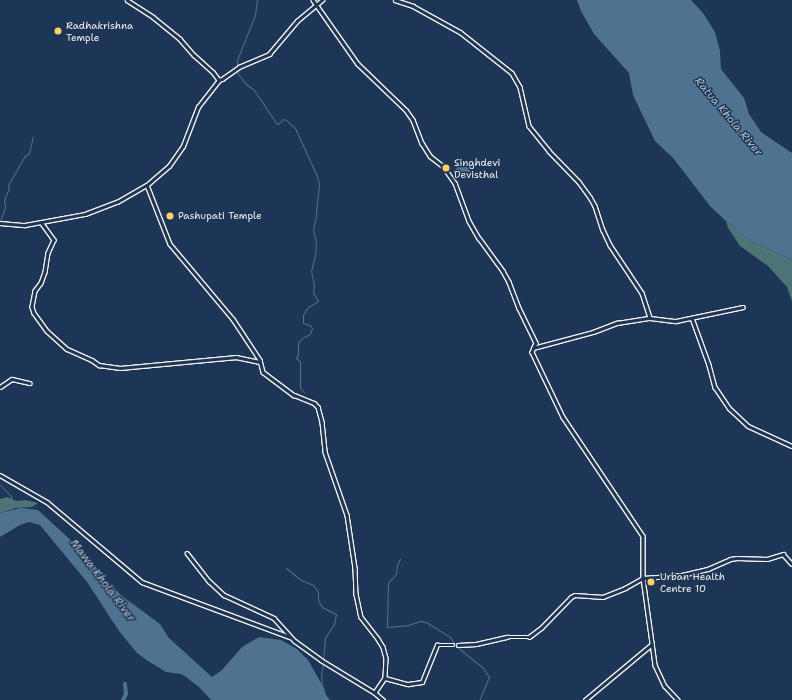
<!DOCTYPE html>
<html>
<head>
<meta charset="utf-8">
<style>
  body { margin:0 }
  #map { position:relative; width:792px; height:700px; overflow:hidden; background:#1d3557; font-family:"Shantell Sans",sans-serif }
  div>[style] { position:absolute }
  .green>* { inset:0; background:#4c7376 }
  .water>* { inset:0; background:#4f7290 }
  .stream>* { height:1px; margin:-0.5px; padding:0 0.5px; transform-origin:0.5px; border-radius:0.5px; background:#4f7290 }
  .river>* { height:4px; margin:-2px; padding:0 2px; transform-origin:2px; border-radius:2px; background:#4f7290 }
  .roads { filter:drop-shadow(1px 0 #f4f1e8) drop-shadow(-1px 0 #f4f1e8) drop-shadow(0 1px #f4f1e8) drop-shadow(0 -1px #f4f1e8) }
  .minor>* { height:2.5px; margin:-1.25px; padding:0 1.25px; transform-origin:1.25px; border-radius:1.25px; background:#1d3557 }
  .dots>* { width:11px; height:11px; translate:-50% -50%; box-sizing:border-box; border:2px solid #1d3557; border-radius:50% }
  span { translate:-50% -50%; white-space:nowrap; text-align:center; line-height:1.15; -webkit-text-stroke:3px #1d3557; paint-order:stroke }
  .poi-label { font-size:10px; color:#f4f1e8 }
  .left { translate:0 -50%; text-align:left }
  .water-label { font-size:11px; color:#b2bec5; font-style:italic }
</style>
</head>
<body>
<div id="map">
  <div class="green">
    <i style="clip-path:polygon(726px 221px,749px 240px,792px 260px,792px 301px,787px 287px,768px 266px,740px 246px,728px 228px)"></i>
    <i style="clip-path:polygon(7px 497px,17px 501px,25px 500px,38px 503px,32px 507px,16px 508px,0 513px,0 499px)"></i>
  </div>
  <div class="water">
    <i style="clip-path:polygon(577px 0,691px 0,703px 13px,715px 32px,720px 51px,721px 69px,744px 98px,749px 114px,761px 132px,792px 153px,792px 260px,749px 240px,726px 221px,710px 206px,673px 158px,655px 141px,633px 95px,629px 73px,594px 34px,581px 11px)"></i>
    <i style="clip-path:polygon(461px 163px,465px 165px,473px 174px,464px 179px,460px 178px,455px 170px)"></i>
    <i style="clip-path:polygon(21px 508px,38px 510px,89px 557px,102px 576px,122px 596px,160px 624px,169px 638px,212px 677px,222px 670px,242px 647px,259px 637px,281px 640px,297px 649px,308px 660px,324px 688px,326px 695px,330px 700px,211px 700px,199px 687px,186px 677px,181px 674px,166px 672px,148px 661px,137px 653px,119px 631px,87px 582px,40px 525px,29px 522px,20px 525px,0 537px,0 513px)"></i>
  </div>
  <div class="stream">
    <i style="left:257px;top:0;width:15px;rotate:98deg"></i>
    <i style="left:255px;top:15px;width:48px;rotate:111.8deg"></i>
    <i style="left:237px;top:60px;width:14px;rotate:86deg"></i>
    <i style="left:238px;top:74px;width:13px;rotate:51deg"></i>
    <i style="left:246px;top:84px;width:10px;rotate:37deg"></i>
    <i style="left:254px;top:90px;width:40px;rotate:56deg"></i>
    <i style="left:276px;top:123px;width:2px;rotate:27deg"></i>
    <i style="left:278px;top:124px;width:7px;rotate:-45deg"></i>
    <i style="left:283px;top:119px;width:3px;rotate:18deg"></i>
    <i style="left:286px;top:120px;width:12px;rotate:42deg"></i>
    <i style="left:295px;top:128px;width:53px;rotate:65.4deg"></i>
    <i style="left:317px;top:176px;width:8px;rotate:76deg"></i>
    <i style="left:319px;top:184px;width:31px;rotate:96deg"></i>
    <i style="left:316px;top:215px;width:15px;rotate:101deg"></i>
    <i style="left:313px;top:230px;width:12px;rotate:76deg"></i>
    <i style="left:316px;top:242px;width:13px;rotate:94deg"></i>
    <i style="left:315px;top:255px;width:16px;rotate:104deg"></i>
    <i style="left:311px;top:271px;width:14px;rotate:78deg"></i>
    <i style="left:314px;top:285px;width:7px;rotate:98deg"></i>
    <i style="left:313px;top:292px;width:10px;rotate:61deg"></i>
    <i style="left:318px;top:301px;width:13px;rotate:148deg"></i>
    <i style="left:307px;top:308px;width:8px;rotate:120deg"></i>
    <i style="left:303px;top:315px;width:8px;rotate:90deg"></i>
    <i style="left:303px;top:323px;width:7px;rotate:16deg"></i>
    <i style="left:310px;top:325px;width:4px;rotate:56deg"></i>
    <i style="left:312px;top:328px;width:6px;rotate:108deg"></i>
    <i style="left:310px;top:334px;width:9px;rotate:153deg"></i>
    <i style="left:302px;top:338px;width:6px;rotate:129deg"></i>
    <i style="left:298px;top:343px;width:11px;rotate:90deg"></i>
    <i style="left:298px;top:354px;width:4px;rotate:117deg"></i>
    <i style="left:296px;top:358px;width:5px;rotate:37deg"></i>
    <i style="left:300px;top:361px;width:27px;rotate:90deg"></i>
    <i style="left:300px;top:388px;width:6px;rotate:45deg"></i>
    <i style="left:0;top:221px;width:15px;rotate:-70deg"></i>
    <i style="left:5px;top:207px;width:7px;rotate:-98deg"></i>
    <i style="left:4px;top:200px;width:13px;rotate:-67deg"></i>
    <i style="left:9px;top:188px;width:3px;rotate:-108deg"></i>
    <i style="left:8px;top:185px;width:34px;rotate:-60deg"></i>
    <i style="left:25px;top:156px;width:5px;rotate:-37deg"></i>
    <i style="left:29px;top:153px;width:17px;rotate:-77deg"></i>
    <i style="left:0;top:485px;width:16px;rotate:45deg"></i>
    <i style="left:11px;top:496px;width:13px;rotate:90deg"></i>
    <i style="left:400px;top:559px;width:7px;rotate:117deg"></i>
    <i style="left:397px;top:565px;width:9px;rotate:96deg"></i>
    <i style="left:396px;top:574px;width:12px;rotate:132deg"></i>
    <i style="left:388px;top:583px;width:44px;rotate:91.3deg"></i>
    <i style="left:387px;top:627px;width:21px;rotate:-5deg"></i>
    <i style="left:408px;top:625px;width:13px;rotate:-18deg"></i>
    <i style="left:420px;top:621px;width:6px;rotate:9deg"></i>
    <i style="left:426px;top:622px;width:28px;rotate:32deg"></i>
    <i style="left:450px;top:637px;width:11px;rotate:56deg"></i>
    <i style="left:456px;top:646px;width:35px;rotate:39deg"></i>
    <i style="left:483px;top:668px;width:11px;rotate:56deg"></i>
    <i style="left:489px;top:677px;width:25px;rotate:113deg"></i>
    <i style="left:286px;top:568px;width:19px;rotate:39deg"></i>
    <i style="left:301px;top:580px;width:13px;rotate:23deg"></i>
    <i style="left:313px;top:585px;width:9px;rotate:54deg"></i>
    <i style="left:318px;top:592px;width:8px;rotate:90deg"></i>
    <i style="left:318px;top:600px;width:8px;rotate:60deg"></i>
    <i style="left:322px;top:607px;width:16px;rotate:27deg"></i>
    <i style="left:336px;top:614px;width:10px;rotate:101deg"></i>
    <i style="left:334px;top:624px;width:17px;rotate:123deg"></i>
    <i style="left:325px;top:638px;width:21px;rotate:95deg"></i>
    <i style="left:322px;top:684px;width:8px;rotate:-97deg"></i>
    <i style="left:321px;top:676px;width:13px;rotate:-81deg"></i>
  </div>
  <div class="river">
    <i style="left:123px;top:700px;width:7px;rotate:-63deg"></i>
    <i style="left:126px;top:694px;width:10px;rotate:-96deg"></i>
  </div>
  <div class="roads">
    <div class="minor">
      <i style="left:127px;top:0;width:31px;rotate:33deg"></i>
      <i style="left:153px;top:17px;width:35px;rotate:39deg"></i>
      <i style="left:180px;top:39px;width:21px;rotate:49deg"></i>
      <i style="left:194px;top:55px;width:25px;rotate:42deg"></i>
      <i style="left:213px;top:72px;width:10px;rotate:53deg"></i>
      <i style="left:313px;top:0;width:78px;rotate:54.9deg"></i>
      <i style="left:358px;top:64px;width:66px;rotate:43.8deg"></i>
      <i style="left:406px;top:110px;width:12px;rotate:55deg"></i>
      <i style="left:413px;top:120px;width:25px;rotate:69deg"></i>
      <i style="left:422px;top:143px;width:15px;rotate:58deg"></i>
      <i style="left:430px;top:156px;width:16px;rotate:38deg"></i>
      <i style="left:443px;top:166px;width:21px;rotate:55deg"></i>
      <i style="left:455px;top:183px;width:40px;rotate:69.8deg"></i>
      <i style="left:469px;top:221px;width:20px;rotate:60deg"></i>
      <i style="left:479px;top:238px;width:41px;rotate:54deg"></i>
      <i style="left:503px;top:271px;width:13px;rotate:61deg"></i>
      <i style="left:509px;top:282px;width:28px;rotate:69deg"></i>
      <i style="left:519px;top:308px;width:39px;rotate:64deg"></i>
      <i style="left:536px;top:343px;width:10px;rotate:114deg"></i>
      <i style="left:532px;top:352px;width:72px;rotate:64.5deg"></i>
      <i style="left:563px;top:417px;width:143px;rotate:56.1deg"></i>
      <i style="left:643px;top:536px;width:42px;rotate:90deg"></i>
      <i style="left:643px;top:578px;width:88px;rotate:82.1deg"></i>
      <i style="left:655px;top:665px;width:23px;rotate:65deg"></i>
      <i style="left:665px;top:686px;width:19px;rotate:47deg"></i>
      <i style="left:395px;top:0;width:19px;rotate:18deg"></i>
      <i style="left:413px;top:6px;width:54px;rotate:29deg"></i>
      <i style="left:460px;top:32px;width:66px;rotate:38.3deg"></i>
      <i style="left:512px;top:73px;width:16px;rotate:60deg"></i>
      <i style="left:520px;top:87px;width:40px;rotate:77deg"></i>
      <i style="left:529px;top:126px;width:32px;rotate:51deg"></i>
      <i style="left:549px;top:151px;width:43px;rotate:45.9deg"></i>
      <i style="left:579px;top:182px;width:19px;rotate:54deg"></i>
      <i style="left:590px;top:197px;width:10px;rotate:61deg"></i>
      <i style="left:595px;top:206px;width:25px;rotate:72deg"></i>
      <i style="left:603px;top:230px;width:17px;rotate:65deg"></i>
      <i style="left:610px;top:245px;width:58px;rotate:56.3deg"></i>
      <i style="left:642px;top:293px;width:26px;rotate:72deg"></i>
      <i style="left:147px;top:185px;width:63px;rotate:68.7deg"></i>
      <i style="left:170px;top:244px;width:98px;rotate:50deg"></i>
      <i style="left:233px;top:319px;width:49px;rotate:56.6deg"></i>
      <i style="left:260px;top:360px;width:12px;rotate:76deg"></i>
      <i style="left:263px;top:372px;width:39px;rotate:37deg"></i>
      <i style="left:294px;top:395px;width:22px;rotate:22deg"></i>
      <i style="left:314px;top:403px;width:6px;rotate:45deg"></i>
      <i style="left:318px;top:407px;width:16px;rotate:75deg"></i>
      <i style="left:322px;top:422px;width:30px;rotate:84deg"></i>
      <i style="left:325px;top:452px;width:67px;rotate:70.8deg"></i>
      <i style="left:347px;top:515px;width:54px;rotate:81.4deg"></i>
      <i style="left:355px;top:568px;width:26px;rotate:88deg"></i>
      <i style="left:356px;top:594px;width:19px;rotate:78deg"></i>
      <i style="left:360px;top:613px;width:4px;rotate:76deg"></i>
      <i style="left:361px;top:617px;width:28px;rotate:52deg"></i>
      <i style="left:378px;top:639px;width:9px;rotate:58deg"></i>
      <i style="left:383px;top:647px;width:11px;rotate:75deg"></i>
      <i style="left:386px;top:658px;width:20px;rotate:93deg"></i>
      <i style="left:385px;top:678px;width:18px;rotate:124deg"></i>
      <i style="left:41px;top:222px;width:22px;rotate:54deg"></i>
      <i style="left:54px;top:240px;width:14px;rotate:115deg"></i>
      <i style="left:48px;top:253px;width:19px;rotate:99deg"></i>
      <i style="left:45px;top:272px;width:12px;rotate:110deg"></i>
      <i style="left:41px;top:283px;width:10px;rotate:127deg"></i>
      <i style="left:35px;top:291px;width:16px;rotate:101deg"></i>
      <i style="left:32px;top:307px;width:6px;rotate:72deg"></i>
      <i style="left:34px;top:313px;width:22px;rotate:54deg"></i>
      <i style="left:47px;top:331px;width:27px;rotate:42deg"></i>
      <i style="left:67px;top:349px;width:27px;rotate:24deg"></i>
      <i style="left:92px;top:360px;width:9px;rotate:36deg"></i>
      <i style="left:99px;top:365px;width:21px;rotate:8deg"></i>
      <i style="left:120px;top:368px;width:117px;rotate:-5.4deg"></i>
      <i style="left:236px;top:357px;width:24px;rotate:12deg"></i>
      <i style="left:0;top:223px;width:25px;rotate:5deg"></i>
      <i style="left:25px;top:225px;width:61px;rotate:-10.4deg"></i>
      <i style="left:85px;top:214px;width:34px;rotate:-21deg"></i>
      <i style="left:117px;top:202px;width:34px;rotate:-30deg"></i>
      <i style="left:147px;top:185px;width:29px;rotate:-41deg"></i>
      <i style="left:169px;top:166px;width:24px;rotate:-55deg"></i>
      <i style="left:183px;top:146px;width:42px;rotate:-69deg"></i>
      <i style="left:198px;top:107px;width:34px;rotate:-52deg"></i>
      <i style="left:219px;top:80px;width:3px;rotate:-18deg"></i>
      <i style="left:222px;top:79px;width:21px;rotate:-35deg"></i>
      <i style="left:239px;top:67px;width:33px;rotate:-23deg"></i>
      <i style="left:269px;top:54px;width:43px;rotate:-49.7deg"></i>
      <i style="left:297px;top:21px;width:33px;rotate:-40deg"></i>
      <i style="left:692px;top:318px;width:50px;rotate:70.1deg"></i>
      <i style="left:709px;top:365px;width:23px;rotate:75deg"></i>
      <i style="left:715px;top:387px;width:25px;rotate:56deg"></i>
      <i style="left:729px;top:408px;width:26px;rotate:43deg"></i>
      <i style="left:748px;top:426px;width:48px;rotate:24.4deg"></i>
      <i style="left:533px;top:348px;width:62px;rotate:-14.9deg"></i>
      <i style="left:593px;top:332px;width:26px;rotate:-21deg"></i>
      <i style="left:617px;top:323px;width:33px;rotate:-9deg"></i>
      <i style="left:650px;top:318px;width:26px;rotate:7deg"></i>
      <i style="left:676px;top:321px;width:68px;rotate:-11.8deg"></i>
      <i style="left:0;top:387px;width:14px;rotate:-34deg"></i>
      <i style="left:12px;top:379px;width:18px;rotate:13deg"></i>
      <i style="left:0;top:475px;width:54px;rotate:29.9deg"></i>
      <i style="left:47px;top:502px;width:124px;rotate:40.1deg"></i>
      <i style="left:142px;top:582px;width:158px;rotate:20.4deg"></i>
      <i style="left:187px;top:553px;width:36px;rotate:52deg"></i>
      <i style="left:209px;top:581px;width:21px;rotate:43deg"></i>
      <i style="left:224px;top:595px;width:55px;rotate:24.7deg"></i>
      <i style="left:274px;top:618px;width:31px;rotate:48deg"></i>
      <i style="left:295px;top:641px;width:32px;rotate:36deg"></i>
      <i style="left:321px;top:660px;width:63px;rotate:31.4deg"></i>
      <i style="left:375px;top:693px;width:11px;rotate:41deg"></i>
      <i style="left:458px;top:645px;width:18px;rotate:-3deg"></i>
      <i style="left:476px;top:644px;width:32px;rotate:-13deg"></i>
      <i style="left:507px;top:637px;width:22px"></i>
      <i style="left:529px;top:637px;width:15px;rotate:-37deg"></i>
      <i style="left:541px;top:628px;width:43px;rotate:-45.9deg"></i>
      <i style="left:571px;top:597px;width:4px;rotate:-27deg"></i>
      <i style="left:575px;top:595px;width:28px;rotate:4deg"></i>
      <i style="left:603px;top:597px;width:24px;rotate:-22deg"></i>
      <i style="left:625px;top:588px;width:21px;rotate:-29deg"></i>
      <i style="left:643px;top:578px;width:39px;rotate:-4deg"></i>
      <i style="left:682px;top:575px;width:27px;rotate:-13deg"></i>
      <i style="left:708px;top:569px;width:24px;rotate:-24deg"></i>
      <i style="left:730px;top:559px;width:7px;rotate:-8deg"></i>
      <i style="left:737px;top:558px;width:30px;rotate:2deg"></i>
      <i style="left:767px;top:559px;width:17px;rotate:-17deg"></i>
      <i style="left:783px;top:554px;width:13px;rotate:48deg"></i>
      <i style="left:385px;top:678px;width:24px;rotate:15deg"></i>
      <i style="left:408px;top:684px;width:14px;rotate:-8deg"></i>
      <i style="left:422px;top:682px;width:40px;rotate:-68deg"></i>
      <i style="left:437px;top:645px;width:16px"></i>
      <i style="left:585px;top:700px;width:87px;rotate:-39.9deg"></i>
    </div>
  </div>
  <div class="dots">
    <i style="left:58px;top:31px;background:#ffd166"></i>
    <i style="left:446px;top:168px;background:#ffd166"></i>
    <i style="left:170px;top:216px;background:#ffd166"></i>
    <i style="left:651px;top:582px;background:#ffd166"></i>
  </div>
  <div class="poi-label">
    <span class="left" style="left:66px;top:31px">Radhakrishna<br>Temple</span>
    <span class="left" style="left:454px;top:168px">Singhdevi<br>Devisthal</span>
    <span class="left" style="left:178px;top:216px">Pashupati Temple</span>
    <span class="left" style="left:660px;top:582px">Urban Health<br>Centre 10</span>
  </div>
  <div class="water-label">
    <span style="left:728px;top:117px;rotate:50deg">Ratua Khola River</span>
    <span style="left:102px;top:581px;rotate:53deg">Mawa Khola River</span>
  </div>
</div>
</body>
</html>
